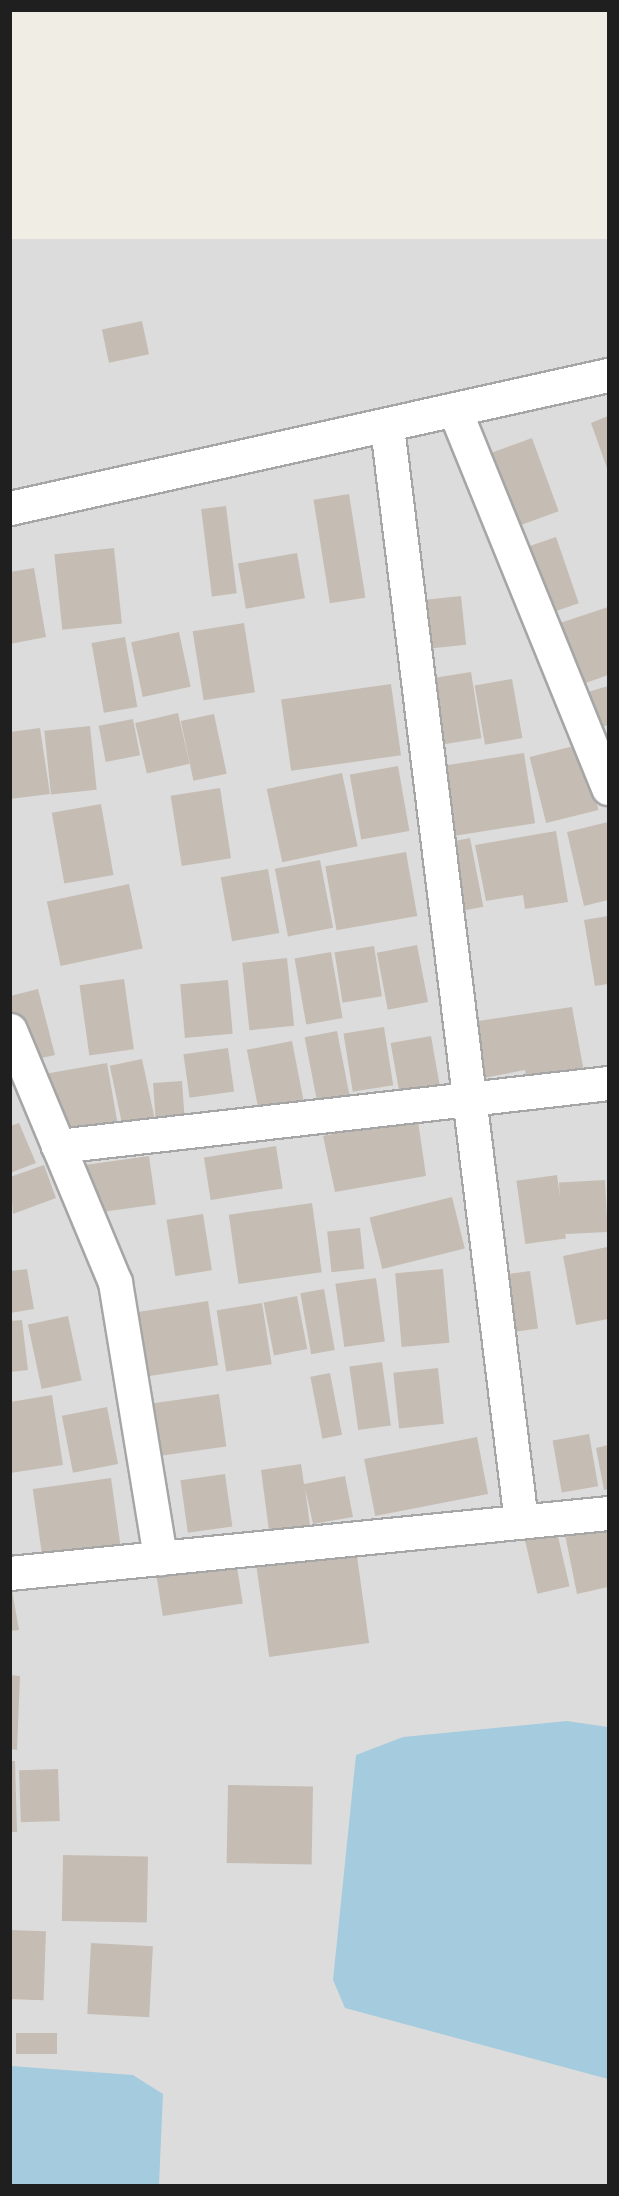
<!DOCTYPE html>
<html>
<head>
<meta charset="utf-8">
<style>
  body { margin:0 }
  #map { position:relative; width:619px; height:2196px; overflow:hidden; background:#f0ede5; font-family:"Golos Text",sans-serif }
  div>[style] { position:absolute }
  .residential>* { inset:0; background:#dddcdc; transform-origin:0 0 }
  .water>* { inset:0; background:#a5ccde }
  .building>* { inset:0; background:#c5bdb4; transform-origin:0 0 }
  .roads { filter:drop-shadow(2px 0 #a6a6a6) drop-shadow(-2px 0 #a6a6a6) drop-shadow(0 2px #a6a6a6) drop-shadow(0 -2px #a6a6a6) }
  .minor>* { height:33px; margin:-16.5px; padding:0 16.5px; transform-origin:16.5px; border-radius:16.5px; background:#fff }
  .tertiary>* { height:33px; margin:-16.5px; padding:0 16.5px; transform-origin:16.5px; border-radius:16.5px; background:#fff }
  span { translate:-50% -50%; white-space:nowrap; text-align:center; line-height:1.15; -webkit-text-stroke:4.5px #fff; paint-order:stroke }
  .frame { position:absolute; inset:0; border:12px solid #1f1f1f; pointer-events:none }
</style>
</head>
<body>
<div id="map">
  <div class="residential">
    <i style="left:608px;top:239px;width:1946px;height:633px;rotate:90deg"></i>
  </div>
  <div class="water">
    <i style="clip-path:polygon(567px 1721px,608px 1727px,608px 2079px,345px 2008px,333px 1980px,356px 1755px,403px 1737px)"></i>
    <i style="clip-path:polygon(11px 2066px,133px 2075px,163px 2094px,159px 2185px,11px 2185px)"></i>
  </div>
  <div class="building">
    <i style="left:142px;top:321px;width:34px;height:41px;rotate:78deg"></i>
    <i style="clip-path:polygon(608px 416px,608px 471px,591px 423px)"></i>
    <i style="left:532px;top:438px;width:78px;height:59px;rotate:70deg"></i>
    <i style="left:349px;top:494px;width:105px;height:36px;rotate:81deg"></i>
    <i style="left:226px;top:506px;width:88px;height:25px;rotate:83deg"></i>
    <i style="left:556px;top:537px;width:70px;height:50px;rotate:71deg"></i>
    <i style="left:114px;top:548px;width:76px;height:60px;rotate:84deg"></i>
    <i style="left:297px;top:553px;width:46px;height:60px;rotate:80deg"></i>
    <i style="clip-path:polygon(34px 568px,46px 637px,10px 644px,10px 572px)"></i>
    <i style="left:461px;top:596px;width:49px;height:70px;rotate:84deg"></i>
    <i style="clip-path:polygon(608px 607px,608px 675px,569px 689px,548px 627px)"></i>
    <i style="left:244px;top:623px;width:70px;height:52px;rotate:81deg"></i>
    <i style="left:179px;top:632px;width:56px;height:49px;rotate:78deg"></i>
    <i style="left:125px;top:637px;width:71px;height:34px;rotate:80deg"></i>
    <i style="left:471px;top:672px;width:67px;height:70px;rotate:81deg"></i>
    <i style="left:512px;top:679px;width:60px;height:38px;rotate:80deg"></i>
    <i style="left:391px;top:684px;width:72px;height:111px;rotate:82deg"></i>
    <i style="clip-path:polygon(608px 686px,608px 725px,589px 731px,578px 695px)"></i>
    <i style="left:178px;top:713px;width:52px;height:44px;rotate:77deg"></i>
    <i style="left:214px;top:714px;width:61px;height:34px;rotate:78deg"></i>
    <i style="left:133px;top:719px;width:37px;height:35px;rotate:79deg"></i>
    <i style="left:90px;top:726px;width:64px;height:46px;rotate:84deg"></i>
    <i style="clip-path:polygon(40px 728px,50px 794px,10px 799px,10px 732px)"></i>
    <i style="left:582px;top:744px;width:68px;height:54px;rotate:76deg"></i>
    <i style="left:524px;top:753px;width:71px;height:87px;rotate:81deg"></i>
    <i style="left:398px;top:766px;width:66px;height:49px;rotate:80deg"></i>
    <i style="left:342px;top:773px;width:75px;height:77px;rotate:78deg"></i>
    <i style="left:220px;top:788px;width:71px;height:50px;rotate:81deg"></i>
    <i style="left:101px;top:804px;width:72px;height:50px;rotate:80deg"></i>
    <i style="clip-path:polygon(608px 822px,608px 900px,584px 906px,567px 832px)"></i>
    <i style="clip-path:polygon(556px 831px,568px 902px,525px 909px,523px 895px,486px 901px,475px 845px)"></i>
    <i style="left:470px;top:838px;width:70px;height:41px;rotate:79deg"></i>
    <i style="left:406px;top:852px;width:65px;height:82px;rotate:80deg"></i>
    <i style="left:320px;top:860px;width:69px;height:46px;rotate:79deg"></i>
    <i style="left:268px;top:869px;width:65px;height:48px;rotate:80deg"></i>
    <i style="left:129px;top:884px;width:66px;height:84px;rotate:78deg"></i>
    <i style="clip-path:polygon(608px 916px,608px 984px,595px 986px,584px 920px)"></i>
    <i style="left:417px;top:945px;width:58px;height:41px;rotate:79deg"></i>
    <i style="left:374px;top:946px;width:51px;height:40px;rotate:81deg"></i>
    <i style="left:331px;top:952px;width:67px;height:37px;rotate:80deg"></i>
    <i style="left:287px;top:958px;width:68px;height:45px;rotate:84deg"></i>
    <i style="left:124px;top:979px;width:71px;height:45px;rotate:82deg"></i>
    <i style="left:228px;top:980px;width:54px;height:48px;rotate:85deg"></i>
    <i style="clip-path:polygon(38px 989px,55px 1055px,14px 1064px,10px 996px)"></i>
    <i style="clip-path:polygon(572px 1007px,585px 1077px,527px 1085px,525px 1070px,468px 1081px,458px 1024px)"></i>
    <i style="left:384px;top:1027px;width:59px;height:41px;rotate:81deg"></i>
    <i style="left:337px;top:1031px;width:76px;height:33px;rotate:79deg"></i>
    <i style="left:431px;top:1036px;width:53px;height:41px;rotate:80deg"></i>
    <i style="left:292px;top:1041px;width:61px;height:46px;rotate:79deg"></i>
    <i style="left:228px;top:1048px;width:44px;height:45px;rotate:82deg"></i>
    <i style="left:142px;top:1059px;width:66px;height:33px;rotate:78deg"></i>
    <i style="left:107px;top:1063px;width:66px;height:74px;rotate:80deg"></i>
    <i style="left:182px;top:1081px;width:42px;height:29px;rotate:86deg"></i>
    <i style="clip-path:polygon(416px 1107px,426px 1176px,335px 1192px,323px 1136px,377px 1125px)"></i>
    <i style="clip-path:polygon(19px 1123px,36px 1163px,10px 1173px,10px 1126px)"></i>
    <i style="left:276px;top:1146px;width:43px;height:73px;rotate:81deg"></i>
    <i style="left:149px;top:1156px;width:49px;height:67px;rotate:82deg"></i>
    <i style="clip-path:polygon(44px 1165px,56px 1198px,13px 1214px,10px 1177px)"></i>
    <i style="left:557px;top:1175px;width:64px;height:41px;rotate:82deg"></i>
    <i style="left:605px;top:1180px;width:52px;height:46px;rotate:87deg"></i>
    <i style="left:452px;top:1197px;width:53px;height:85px;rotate:76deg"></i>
    <i style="left:312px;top:1203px;width:70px;height:84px;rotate:82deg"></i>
    <i style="left:203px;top:1214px;width:57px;height:37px;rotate:81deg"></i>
    <i style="left:360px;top:1228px;width:41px;height:33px;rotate:84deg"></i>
    <i style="clip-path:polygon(607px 1247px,608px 1319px,576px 1325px,563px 1256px)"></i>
    <i style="clip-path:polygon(27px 1269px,34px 1309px,10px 1313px,10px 1271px)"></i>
    <i style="left:443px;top:1269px;width:74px;height:48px;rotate:85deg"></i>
    <i style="left:530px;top:1271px;width:58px;height:39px;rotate:82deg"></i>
    <i style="left:376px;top:1278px;width:64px;height:41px;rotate:82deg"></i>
    <i style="left:324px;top:1289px;width:62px;height:24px;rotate:80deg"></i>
    <i style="left:297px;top:1296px;width:54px;height:34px;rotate:79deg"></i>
    <i style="left:208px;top:1301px;width:65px;height:87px;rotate:81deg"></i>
    <i style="left:262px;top:1303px;width:62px;height:46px;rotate:81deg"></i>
    <i style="left:68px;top:1316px;width:66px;height:41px;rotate:78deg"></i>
    <i style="clip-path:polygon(22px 1320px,28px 1370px,10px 1372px,10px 1321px)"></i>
    <i style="left:382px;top:1362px;width:64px;height:33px;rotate:82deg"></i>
    <i style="left:438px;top:1368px;width:56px;height:45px;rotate:84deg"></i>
    <i style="left:330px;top:1373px;width:63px;height:20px;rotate:79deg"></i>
    <i style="left:219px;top:1394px;width:53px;height:81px;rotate:82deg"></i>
    <i style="clip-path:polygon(52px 1395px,63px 1465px,10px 1473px,10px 1402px)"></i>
    <i style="left:107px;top:1407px;width:58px;height:46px;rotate:79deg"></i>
    <i style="left:589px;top:1434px;width:53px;height:37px;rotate:80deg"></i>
    <i style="left:477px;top:1437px;width:58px;height:115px;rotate:79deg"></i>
    <i style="clip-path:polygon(608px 1445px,608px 1489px,604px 1490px,596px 1448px)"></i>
    <i style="clip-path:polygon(301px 1464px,304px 1484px,345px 1476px,353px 1517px,313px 1524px,305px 1488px,310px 1525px,269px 1531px,261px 1470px)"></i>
    <i style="left:225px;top:1474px;width:53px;height:45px;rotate:82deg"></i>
    <i style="left:111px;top:1478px;width:67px;height:79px;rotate:82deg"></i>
    <i style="clip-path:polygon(608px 1510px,608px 1587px,577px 1594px,562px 1520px)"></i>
    <i style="left:554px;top:1519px;width:69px;height:33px;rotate:77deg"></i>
    <i style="left:354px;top:1535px;width:109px;height:101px;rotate:82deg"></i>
    <i style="left:235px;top:1554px;width:50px;height:81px;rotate:81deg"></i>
    <i style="clip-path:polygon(10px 1579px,19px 1630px,10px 1631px)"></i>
    <i style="clip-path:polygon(10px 1675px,20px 1676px,17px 1750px,10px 1749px)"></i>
    <i style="clip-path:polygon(10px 1761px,15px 1761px,17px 1832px,10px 1832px)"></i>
    <i style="left:58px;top:1769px;width:52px;height:39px;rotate:88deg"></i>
    <i style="left:228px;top:1785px;width:85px;height:78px;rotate:1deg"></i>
    <i style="left:63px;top:1855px;width:85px;height:66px;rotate:1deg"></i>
    <i style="left:10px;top:1930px;width:36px;height:69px;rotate:2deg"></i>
    <i style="left:91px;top:1943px;width:62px;height:71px;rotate:3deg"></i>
    <i style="left:16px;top:2033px;width:41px;height:21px"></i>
  </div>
  <div class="roads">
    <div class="minor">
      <i style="left:455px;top:411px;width:407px;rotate:67.9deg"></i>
      <i style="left:387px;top:427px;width:1103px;rotate:83.02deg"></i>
      <i style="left:10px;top:1030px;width:273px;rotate:67.4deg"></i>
      <i style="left:115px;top:1282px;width:280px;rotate:80.7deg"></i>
      <i style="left:58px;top:1146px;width:554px;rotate:-6.53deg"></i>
      <i style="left:10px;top:1573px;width:601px;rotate:-5.73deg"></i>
    </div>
    <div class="tertiary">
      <i style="left:10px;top:508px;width:613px;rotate:-12.54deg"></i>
    </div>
  </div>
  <div class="frame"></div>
</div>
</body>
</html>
